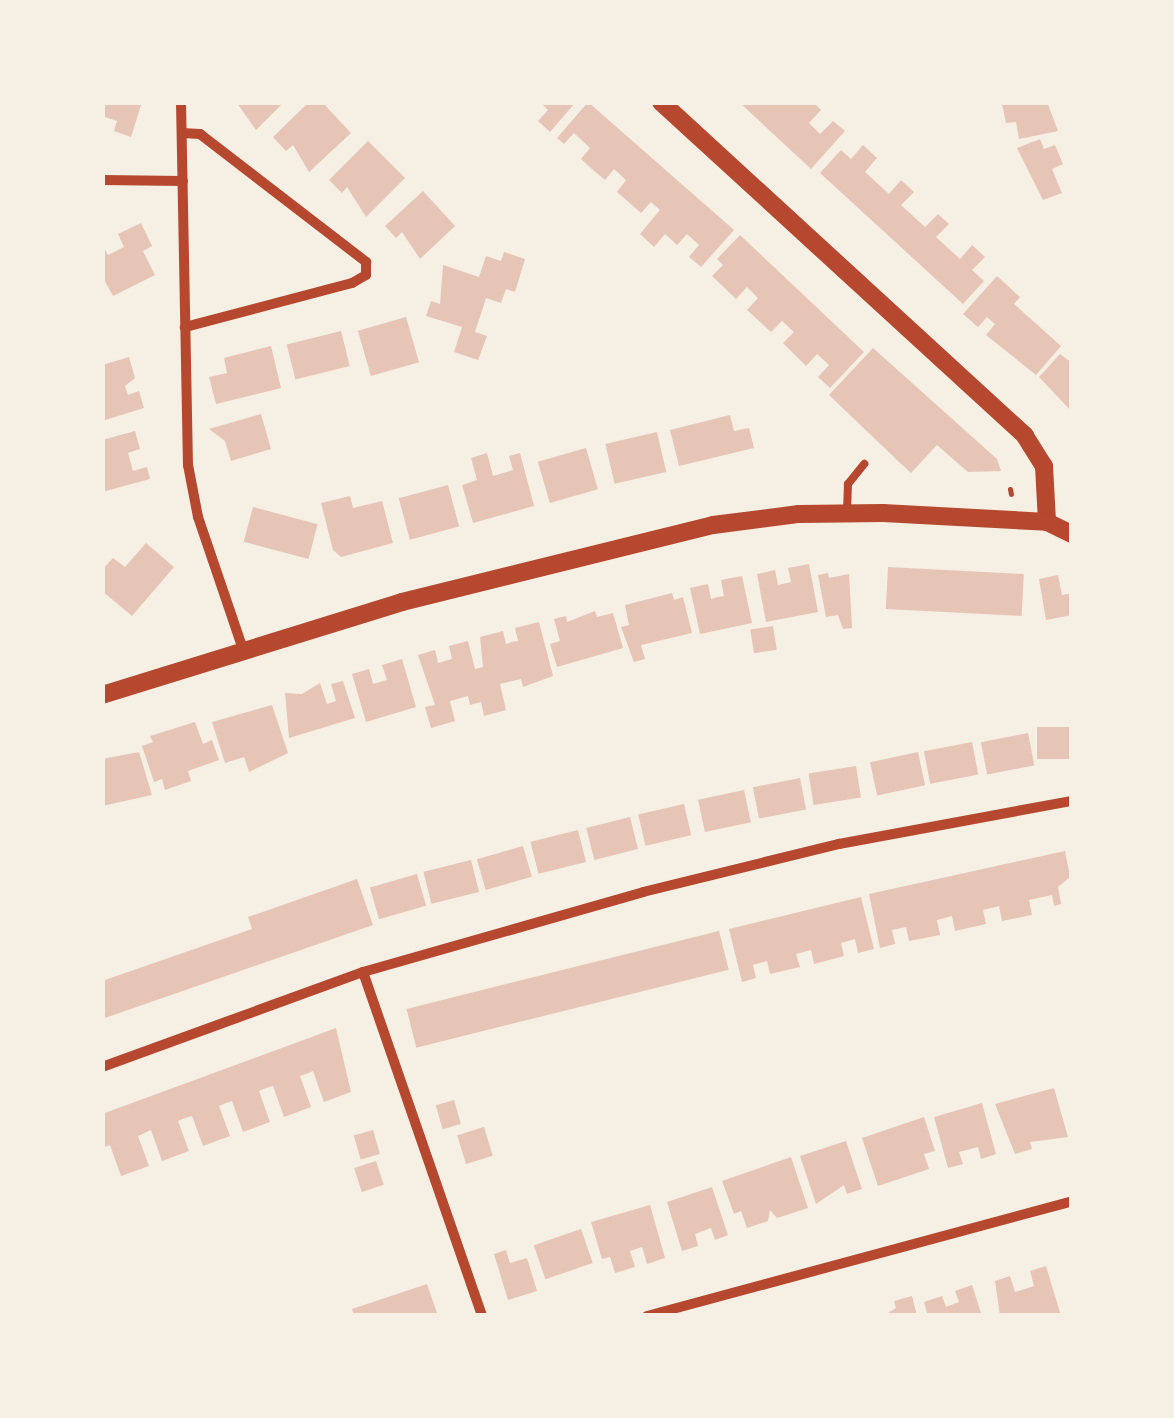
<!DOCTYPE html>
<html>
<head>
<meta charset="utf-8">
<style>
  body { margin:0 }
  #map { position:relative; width:1174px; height:1418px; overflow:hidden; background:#f6efe4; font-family:"DM Sans",sans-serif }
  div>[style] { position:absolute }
  .building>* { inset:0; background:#e6c5b7; transform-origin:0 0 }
  .path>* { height:5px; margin:-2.5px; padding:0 2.5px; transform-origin:2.5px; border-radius:2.5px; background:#b5482f }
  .service>* { height:8px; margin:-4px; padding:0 4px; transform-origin:4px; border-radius:4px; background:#b5482f }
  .minor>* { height:10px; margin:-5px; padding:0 5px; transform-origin:5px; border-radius:5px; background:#b5482f }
  .tertiary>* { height:18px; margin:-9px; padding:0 9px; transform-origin:9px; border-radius:9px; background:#b5482f }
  span { translate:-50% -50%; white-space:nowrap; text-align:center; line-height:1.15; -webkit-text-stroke:8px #f6efe4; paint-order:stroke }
  .frame { position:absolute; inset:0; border:105px solid #f6efe4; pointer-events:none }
</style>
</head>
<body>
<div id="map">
  <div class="building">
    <i style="clip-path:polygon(102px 102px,142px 102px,131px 137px,114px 131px,117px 121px,102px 116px)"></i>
    <i style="clip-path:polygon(228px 102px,284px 102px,256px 130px,237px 103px)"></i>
    <i style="clip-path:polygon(309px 102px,322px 102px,351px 133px,309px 172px,293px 145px,286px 151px,273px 137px)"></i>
    <i style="clip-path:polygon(540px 102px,576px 102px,550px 132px,538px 121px,548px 110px)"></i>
    <i style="clip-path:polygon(588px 102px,734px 230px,701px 267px,689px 257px,699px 245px,687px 234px,677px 245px,665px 234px,654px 247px,640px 234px,660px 210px,651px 202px,641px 213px,617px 192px,626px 180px,614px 169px,605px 180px,592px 169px,581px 159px,590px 148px,574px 133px,564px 144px,557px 138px)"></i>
    <i style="clip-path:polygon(739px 102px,813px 102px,821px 110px,809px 123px,820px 134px,833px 121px,845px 131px,811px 169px)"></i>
    <i style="clip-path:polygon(1047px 102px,1058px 131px,1019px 139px,1016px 122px,1006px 123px,1002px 104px)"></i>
    <i style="clip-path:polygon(1040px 139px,1044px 149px,1055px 145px,1063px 164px,1052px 169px,1062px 193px,1043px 200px,1017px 148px)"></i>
    <i style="clip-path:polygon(368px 141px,405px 178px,366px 217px,347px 187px,342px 193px,329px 180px)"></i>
    <i style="clip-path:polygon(863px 145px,877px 158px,865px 172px,889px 194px,901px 180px,914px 192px,901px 205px,925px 227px,938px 214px,949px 224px,936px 237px,960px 259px,972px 245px,985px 257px,972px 270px,984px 281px,963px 304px,820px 173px,841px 150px,851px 159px)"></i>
    <i style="clip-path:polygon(423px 191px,455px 226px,420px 259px,402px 232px,396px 238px,385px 226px)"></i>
    <i style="clip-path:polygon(141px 223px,152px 246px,143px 251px,155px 275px,113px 296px,102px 276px,102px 245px,108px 255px,124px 247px,118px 234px)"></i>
    <i style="clip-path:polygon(740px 235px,864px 352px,830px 388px,818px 377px,829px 365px,817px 354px,806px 366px,783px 343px,794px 332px,782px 321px,771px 332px,747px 310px,758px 298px,747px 287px,736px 299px,712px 276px,723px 265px,717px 259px)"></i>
    <i style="clip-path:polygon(504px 252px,525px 259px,515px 292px,506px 289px,501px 303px,486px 298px,475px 332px,487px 336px,478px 360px,454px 352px,462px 327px,426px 316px,431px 301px,440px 304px,443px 265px,479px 277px,486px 256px,501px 261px)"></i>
    <i style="clip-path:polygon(997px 276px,1020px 297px,1014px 304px,1061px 346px,1036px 375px,986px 335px,995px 324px,987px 317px,978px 327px,963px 314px)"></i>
    <i style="left:406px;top:317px;width:47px;height:50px;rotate:74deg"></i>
    <i style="left:341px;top:331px;width:36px;height:56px;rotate:76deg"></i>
    <i style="clip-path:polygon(271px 346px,281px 388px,216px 404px,209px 377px,227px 373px,224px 358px)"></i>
    <i style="clip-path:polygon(873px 348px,997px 459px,1001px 471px,968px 472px,937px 445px,911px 473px,898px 461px,829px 395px)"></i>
    <i style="clip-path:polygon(1060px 354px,1072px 363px,1072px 412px,1039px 377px)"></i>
    <i style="clip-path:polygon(129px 357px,135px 378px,125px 386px,128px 395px,139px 391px,144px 408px,102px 421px,102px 365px)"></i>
    <i style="clip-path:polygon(261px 414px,271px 449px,231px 461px,225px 441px,209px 429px)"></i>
    <i style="clip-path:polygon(730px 415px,734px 431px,749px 428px,754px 448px,679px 466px,670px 430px)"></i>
    <i style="clip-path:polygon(135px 431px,140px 449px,128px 453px,133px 471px,147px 467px,150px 479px,102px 492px,102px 440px)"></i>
    <i style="left:657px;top:432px;width:41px;height:53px;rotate:77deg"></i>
    <i style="left:586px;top:448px;width:43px;height:50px;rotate:74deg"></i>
    <i style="clip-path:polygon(487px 453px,493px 476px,513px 470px,509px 456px,520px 453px,534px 506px,473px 523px,462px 485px,477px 480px,471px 458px)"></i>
    <i style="left:448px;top:485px;width:43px;height:51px;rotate:75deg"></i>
    <i style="clip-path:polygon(350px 496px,353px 508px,382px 501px,393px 543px,341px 557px,333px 550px,321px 503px)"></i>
    <i style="left:253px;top:507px;width:67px;height:36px;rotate:15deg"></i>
    <i style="clip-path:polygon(146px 543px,174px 567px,132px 616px,102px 591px,102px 570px,113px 558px,125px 567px)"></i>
    <i style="clip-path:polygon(809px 564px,818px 612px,766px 622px,757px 574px,775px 570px,778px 585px,791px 582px,788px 568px)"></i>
    <i style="left:888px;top:567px;width:136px;height:42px;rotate:3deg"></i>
    <i style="clip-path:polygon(828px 573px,829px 578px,849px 574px,852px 628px,843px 629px,838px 615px,826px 617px,818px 575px)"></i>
    <i style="clip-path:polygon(1058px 575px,1062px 595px,1072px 593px,1072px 615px,1046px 620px,1039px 579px)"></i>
    <i style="clip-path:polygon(742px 576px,752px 623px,700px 634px,690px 588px,708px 584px,711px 599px,718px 597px,724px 596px,721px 580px)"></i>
    <i style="clip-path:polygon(672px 593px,674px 600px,683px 597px,692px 633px,641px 645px,645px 659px,634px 662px,621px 627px,629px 625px,625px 605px)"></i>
    <i style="clip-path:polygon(595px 611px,597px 617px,613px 613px,623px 648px,557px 667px,550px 644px,560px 641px,554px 619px,566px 616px,567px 622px)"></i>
    <i style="clip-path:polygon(539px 622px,553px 676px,523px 687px,521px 679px,500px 684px,506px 710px,484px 716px,481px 702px,470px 705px,468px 696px,450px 701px,455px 721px,431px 728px,425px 707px,435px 705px,418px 655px,435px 650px,438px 663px,452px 659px,449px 646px,468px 641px,475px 669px,483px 667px,480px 637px,503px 631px,506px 644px,511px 642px,518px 641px,515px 628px)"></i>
    <i style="left:773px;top:626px;width:24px;height:23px;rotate:81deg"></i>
    <i style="clip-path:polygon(402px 659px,416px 707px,366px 722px,352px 674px,369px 669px,373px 684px,387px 680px,382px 665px)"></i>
    <i style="clip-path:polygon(343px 681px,355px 718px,289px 738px,285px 693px,302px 694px,320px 683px,327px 704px,336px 701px,331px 684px)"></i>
    <i style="clip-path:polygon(272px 705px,288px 753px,249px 772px,244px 757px,225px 763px,212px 722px)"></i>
    <i style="clip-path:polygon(195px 722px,203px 744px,212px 740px,219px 760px,188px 771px,191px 781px,165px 790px,162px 779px,154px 782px,142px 746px,153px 742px,150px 736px)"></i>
    <i style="left:1072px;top:727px;width:32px;height:35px;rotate:90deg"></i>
    <i style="left:1028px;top:733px;width:33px;height:48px;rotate:79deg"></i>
    <i style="left:972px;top:742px;width:33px;height:49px;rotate:79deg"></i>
    <i style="clip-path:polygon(139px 752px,152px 795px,102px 806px,102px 759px)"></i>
    <i style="left:918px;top:752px;width:34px;height:49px;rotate:78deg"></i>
    <i style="left:856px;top:766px;width:32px;height:48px;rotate:81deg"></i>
    <i style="left:800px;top:778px;width:32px;height:48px;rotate:79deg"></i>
    <i style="left:744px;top:790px;width:33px;height:47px;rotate:78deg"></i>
    <i style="left:684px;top:804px;width:32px;height:47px;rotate:77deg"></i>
    <i style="left:630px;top:817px;width:33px;height:45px;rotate:76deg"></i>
    <i style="left:578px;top:830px;width:33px;height:49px;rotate:76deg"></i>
    <i style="left:523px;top:846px;width:32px;height:48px;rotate:74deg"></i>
    <i style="clip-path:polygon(1065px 851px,1070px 877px,1058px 887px,1061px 904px,1054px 906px,1052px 895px,1029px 900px,1032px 915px,1002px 921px,999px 906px,983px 910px,986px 924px,955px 931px,952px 916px,937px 920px,940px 935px,909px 941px,906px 927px,892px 930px,895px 944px,880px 948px,869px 894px)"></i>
    <i style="left:471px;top:860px;width:33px;height:49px;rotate:76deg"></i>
    <i style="left:417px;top:874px;width:33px;height:49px;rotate:74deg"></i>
    <i style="clip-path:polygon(357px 879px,373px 925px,102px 1019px,102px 981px,252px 929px,248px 917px)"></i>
    <i style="clip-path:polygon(861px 897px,874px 949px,858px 953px,855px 939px,841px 943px,844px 956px,814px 964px,811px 950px,796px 954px,800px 967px,770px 974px,767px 961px,753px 965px,756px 978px,742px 982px,729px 929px)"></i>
    <i style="left:719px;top:931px;width:40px;height:322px;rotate:76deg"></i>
    <i style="clip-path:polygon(336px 1028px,351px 1092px,324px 1102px,313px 1071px,306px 1074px,300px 1076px,311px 1107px,284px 1117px,273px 1086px,266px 1088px,259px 1091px,270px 1122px,243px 1132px,232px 1101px,226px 1103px,219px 1106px,230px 1136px,203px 1146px,192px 1116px,185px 1118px,178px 1121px,189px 1151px,162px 1161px,151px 1130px,138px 1136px,149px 1166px,121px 1176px,110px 1145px,102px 1148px,102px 1114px)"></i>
    <i style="clip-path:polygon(1054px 1088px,1068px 1137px,1030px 1142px,1032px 1149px,1015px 1154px,995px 1104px)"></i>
    <i style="left:454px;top:1100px;width:25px;height:19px;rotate:74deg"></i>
    <i style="clip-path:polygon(982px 1103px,996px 1154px,981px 1159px,978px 1147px,959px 1152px,963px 1164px,948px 1168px,934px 1117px)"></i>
    <i style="clip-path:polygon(924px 1117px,935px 1151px,924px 1154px,929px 1169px,878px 1186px,862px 1138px)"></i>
    <i style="left:484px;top:1127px;width:30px;height:28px;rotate:73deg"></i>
    <i style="left:373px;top:1130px;width:25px;height:20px;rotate:74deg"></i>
    <i style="clip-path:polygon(846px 1141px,862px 1189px,847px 1194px,844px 1185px,816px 1204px,800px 1156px)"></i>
    <i style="clip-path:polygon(791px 1157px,808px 1208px,777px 1218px,770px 1210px,768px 1221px,747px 1228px,741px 1211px,734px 1214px,722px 1181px)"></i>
    <i style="left:376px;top:1161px;width:25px;height:23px;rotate:72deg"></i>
    <i style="clip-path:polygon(712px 1187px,728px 1235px,715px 1240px,711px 1228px,695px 1234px,698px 1246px,682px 1251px,667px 1202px)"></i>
    <i style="clip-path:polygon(650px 1205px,665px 1258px,647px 1264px,642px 1247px,630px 1251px,635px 1267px,615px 1273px,610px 1257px,602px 1259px,591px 1222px)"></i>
    <i style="left:581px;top:1229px;width:36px;height:50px;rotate:71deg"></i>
    <i style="clip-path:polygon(506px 1250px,510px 1263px,527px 1258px,537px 1291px,508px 1300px,494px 1254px)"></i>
    <i style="clip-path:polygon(1046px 1266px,1061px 1316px,1000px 1316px,995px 1281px,1010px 1276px,1015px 1292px,1034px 1286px,1030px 1271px)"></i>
    <i style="clip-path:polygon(427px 1284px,438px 1316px,354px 1316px,352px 1309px)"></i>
    <i style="clip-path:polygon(972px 1285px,982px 1316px,928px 1316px,924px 1302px,942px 1296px,946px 1307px,959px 1302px,955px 1291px)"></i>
    <i style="clip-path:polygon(912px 1296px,917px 1316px,883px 1316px,896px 1308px,894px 1301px)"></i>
  </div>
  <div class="path">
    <i style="left:1010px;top:489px;width:5px;rotate:79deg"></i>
  </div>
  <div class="service">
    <i style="left:847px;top:512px;width:28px;rotate:-88deg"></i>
    <i style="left:848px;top:484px;width:26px;rotate:-51deg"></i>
  </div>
  <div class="minor">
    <i style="left:181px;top:102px;width:363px;rotate:88.9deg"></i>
    <i style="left:188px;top:465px;width:53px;rotate:79.1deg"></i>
    <i style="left:198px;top:517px;width:139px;rotate:71.2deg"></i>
    <i style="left:182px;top:133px;width:18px;rotate:3deg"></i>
    <i style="left:200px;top:134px;width:210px;rotate:37.6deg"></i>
    <i style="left:366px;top:262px;width:13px;rotate:90deg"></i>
    <i style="left:366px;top:275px;width:16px;rotate:150deg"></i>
    <i style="left:352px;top:283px;width:173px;rotate:165.2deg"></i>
    <i style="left:102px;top:180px;width:81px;rotate:0.7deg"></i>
    <i style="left:363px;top:972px;width:364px;rotate:70.9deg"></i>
    <i style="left:102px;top:1067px;width:278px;rotate:-20deg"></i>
    <i style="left:363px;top:972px;width:291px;rotate:-15.9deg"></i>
    <i style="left:643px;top:892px;width:202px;rotate:-13.8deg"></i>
    <i style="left:839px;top:844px;width:237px;rotate:-10.5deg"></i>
    <i style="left:647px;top:1316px;width:440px;rotate:-15.1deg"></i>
  </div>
  <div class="tertiary">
    <i style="left:661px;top:102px;width:494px;rotate:42.5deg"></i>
    <i style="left:1025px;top:436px;width:36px;rotate:58deg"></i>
    <i style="left:1044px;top:466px;width:56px;rotate:86.9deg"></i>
    <i style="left:102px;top:695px;width:314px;rotate:-17.2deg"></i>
    <i style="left:402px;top:602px;width:320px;rotate:-13.9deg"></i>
    <i style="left:713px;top:525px;width:87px;rotate:-7.3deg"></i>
    <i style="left:799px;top:514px;width:84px;rotate:-0.7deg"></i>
    <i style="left:883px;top:513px;width:164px;rotate:3.1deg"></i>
    <i style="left:1047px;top:522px;width:28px;rotate:26deg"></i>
  </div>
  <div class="frame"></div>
</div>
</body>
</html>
